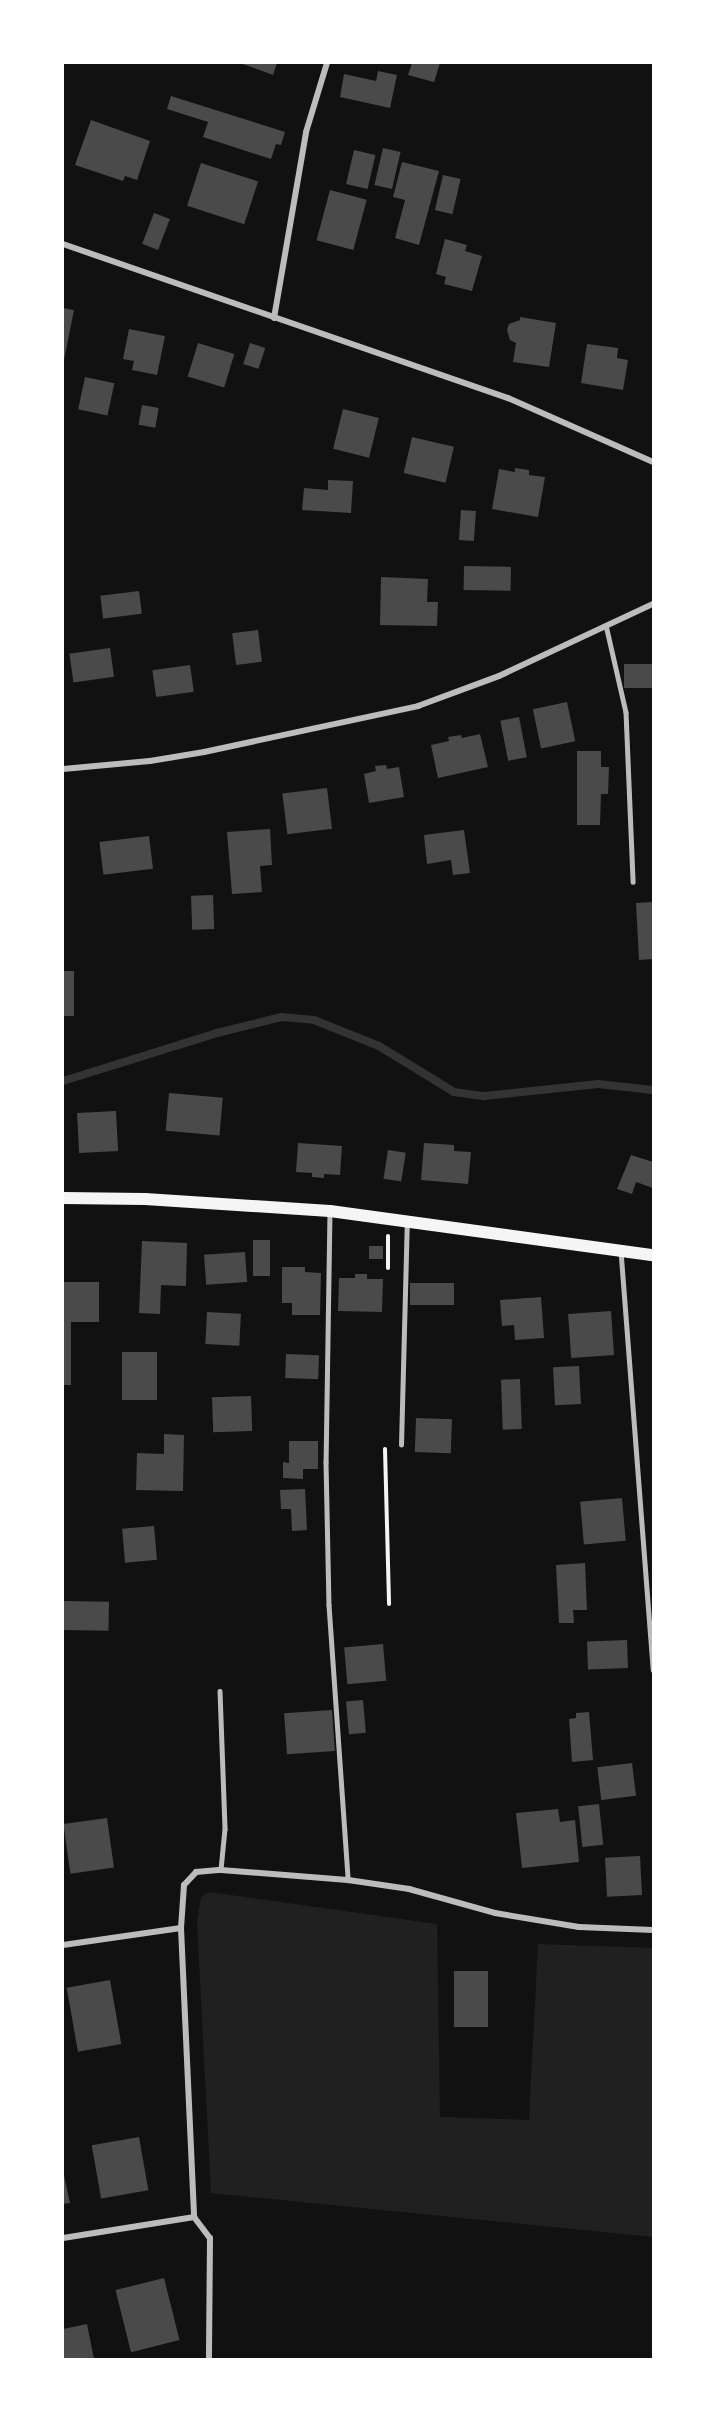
<!DOCTYPE html>
<html>
<head>
<meta charset="utf-8">
<style>
	body { margin:0 }
	#map { position:relative; width:716px; height:2422px; overflow:hidden; background:#111; font-family:Montserrat,sans-serif }
	div>[style] { position:absolute }
	[style*='--x'] { left:calc(var(--x)*1px); top:calc(var(--y)*1px); width:calc(var(--w)*1px); rotate:calc(var(--a)*1deg) }
	.green>* { inset:0; background:#202020 }
	.stream>* { height:8px; margin:-4px; padding:0 4px; transform-origin:4px; border-radius:4px; background:#333 }
	.building>* { inset:0; background:#4a4a4a; transform-origin:0 0 }
	.path>* { height:4px; margin:-2px; padding:0 2px; transform-origin:2px; border-radius:2px; background:#f5f5f5 }
	.service>* { height:4.5px; margin:-2.25px; padding:0 2.25px; transform-origin:2.25px; border-radius:2.25px; background:#bcbcbc }
	.minor>* { height:6px; margin:-3px; padding:0 3px; transform-origin:3px; border-radius:3px; background:#bcbcbc }
	.secondary>* { height:12px; margin:-6px; padding:0 6px; transform-origin:6px; border-radius:6px; background:#f5f5f5 }
	span { translate:-50% -50%; white-space:nowrap; text-align:center; line-height:1.15; -webkit-text-stroke:6px #fff; paint-order:stroke }
	.frame { position:absolute; inset:0; border:64px solid #fff; pointer-events:none }
</style>
</head>
<body>
<div id="map">
	<div class="green">
		<i style="clip-path:polygon(209px 1892px,437px 1924px,440px 2117px,529px 2120px,538px 1944px,653px 1948px,653px 2237px,211px 2193px,197px 1922px,201px 1897px)"></i>
	</div>
	<div class="stream">
		<i style="--x:63;--y:1081;--w:161;--a:-17.3"></i>
		<i style="--x:217;--y:1033;--w:66;--a:-14"></i>
		<i style="--x:281;--y:1017;--w:33;--a:5"></i>
		<i style="--x:314;--y:1020;--w:70;--a:21.8"></i>
		<i style="--x:379;--y:1046;--w:88;--a:31.5"></i>
		<i style="--x:454;--y:1092;--w:30;--a:8"></i>
		<i style="--x:484;--y:1096;--w:115;--a:-6"></i>
		<i style="--x:598;--y:1084;--w:55;--a:6.2"></i>
	</div>
	<div class="building">
		<i style="clip-path:polygon(240px 63px,277px 63px,273px 75px)"></i>
		<i style="clip-path:polygon(412px 63px,440px 63px,434px 82px,408px 75px)"></i>
		<i style="clip-path:polygon(378px 71px,397px 75px,390px 108px,340px 97px,344px 74px,376px 81px)"></i>
		<i style="clip-path:polygon(171px 96px,285px 132px,281px 145px,276px 144px,271px 159px,203px 137px,208px 122px,167px 109px)"></i>
		<i style="clip-path:polygon(91px 120px,150px 141px,137px 180px,125px 176px,123px 181px,75px 165px)"></i>
		<i style="left:383px;top:148px;width:18px;height:38px;rotate:13deg"></i>
		<i style="left:354px;top:150px;width:22px;height:35px;rotate:13deg"></i>
		<i style="clip-path:polygon(402px 162px,439px 171px,419px 245px,395px 238px,405px 200px,393px 197px)"></i>
		<i style="left:201px;top:163px;width:60px;height:45px;rotate:18deg"></i>
		<i style="left:443px;top:175px;width:18px;height:36px;rotate:13deg"></i>
		<i style="left:330px;top:190px;width:38px;height:52px;rotate:15deg"></i>
		<i style="left:154px;top:213px;width:17px;height:33px;rotate:21deg"></i>
		<i style="clip-path:polygon(445px 239px,467px 245px,465px 251px,482px 256px,472px 291px,444px 284px,446px 277px,436px 274px)"></i>
		<i style="clip-path:polygon(63px 308px,74px 310px,64px 360px,63px 359px)"></i>
		<i style="clip-path:polygon(520px 317px,556px 323px,549px 367px,513px 362px,516px 343px,510px 340px,507px 330px,509px 324px,520px 320px)"></i>
		<i style="clip-path:polygon(129px 329px,165px 336px,157px 375px,132px 370px,134px 361px,123px 359px)"></i>
		<i style="left:198px;top:343px;width:38px;height:35px;rotate:17deg"></i>
		<i style="left:250px;top:343px;width:16px;height:22px;rotate:18deg"></i>
		<i style="clip-path:polygon(587px 344px,618px 348px,617px 358px,628px 360px,623px 390px,581px 383px)"></i>
		<i style="left:85px;top:377px;width:30px;height:33px;rotate:12deg"></i>
		<i style="left:142px;top:405px;width:17px;height:20px;rotate:10deg"></i>
		<i style="left:343px;top:409px;width:37px;height:41px;rotate:14deg"></i>
		<i style="left:412px;top:437px;width:43px;height:37px;rotate:13deg"></i>
		<i style="clip-path:polygon(515px 468px,529px 470px,529px 475px,545px 477px,538px 517px,492px 509px,499px 469px,515px 472px)"></i>
		<i style="clip-path:polygon(328px 480px,353px 481px,351px 513px,302px 510px,304px 488px,328px 490px)"></i>
		<i style="left:461px;top:510px;width:15px;height:30px;rotate:4deg"></i>
		<i style="left:464px;top:566px;width:47px;height:24px;rotate:1deg"></i>
		<i style="clip-path:polygon(381px 577px,428px 579px,427px 602px,438px 602px,437px 626px,380px 625px)"></i>
		<i style="left:139px;top:591px;width:23px;height:39px;rotate:83deg"></i>
		<i style="left:258px;top:630px;width:32px;height:26px;rotate:83deg"></i>
		<i style="left:110px;top:648px;width:29px;height:41px;rotate:82deg"></i>
		<i style="left:653px;top:664px;width:24px;height:29px;rotate:90deg"></i>
		<i style="left:190px;top:665px;width:27px;height:38px;rotate:82deg"></i>
		<i style="left:567px;top:702px;width:40px;height:35px;rotate:78deg"></i>
		<i style="left:519px;top:717px;width:41px;height:19px;rotate:79deg"></i>
		<i style="clip-path:polygon(480px 734px,488px 767px,438px 778px,431px 745px,449px 741px,448px 737px,461px 735px,462px 738px)"></i>
		<i style="clip-path:polygon(577px 751px,601px 751px,601px 767px,609px 767px,608px 794px,601px 794px,600px 825px,577px 825px)"></i>
		<i style="clip-path:polygon(386px 765px,387px 769px,399px 767px,404px 797px,369px 803px,364px 774px,376px 771px,375px 766px)"></i>
		<i style="left:327px;top:788px;width:41px;height:45px;rotate:83deg"></i>
		<i style="clip-path:polygon(270px 829px,272px 865px,260px 866px,262px 892px,232px 894px,227px 832px)"></i>
		<i style="clip-path:polygon(464px 830px,470px 873px,453px 875px,451px 860px,427px 864px,424px 835px)"></i>
		<i style="left:149px;top:836px;width:33px;height:50px;rotate:83deg"></i>
		<i style="left:213px;top:895px;width:34px;height:22px;rotate:88deg"></i>
		<i style="clip-path:polygon(653px 902px,653px 959px,639px 960px,636px 903px)"></i>
		<i style="left:63px;top:971px;width:11px;height:45px"></i>
		<i style="left:169px;top:1093px;width:54px;height:38px;rotate:5deg"></i>
		<i style="left:116px;top:1111px;width:40px;height:39px;rotate:87deg"></i>
		<i style="clip-path:polygon(298px 1143px,342px 1146px,340px 1175px,324px 1174px,324px 1178px,312px 1177px,312px 1173px,296px 1172px)"></i>
		<i style="clip-path:polygon(424px 1143px,454px 1145px,454px 1151px,471px 1152px,468px 1184px,421px 1180px)"></i>
		<i style="left:388px;top:1150px;width:18px;height:29px;rotate:9deg"></i>
		<i style="clip-path:polygon(631px 1155px,653px 1162px,653px 1188px,636px 1182px,632px 1194px,617px 1189px)"></i>
		<i style="left:253px;top:1240px;width:17px;height:36px"></i>
		<i style="clip-path:polygon(142px 1241px,187px 1243px,186px 1286px,161px 1285px,160px 1314px,139px 1313px)"></i>
		<i style="left:369px;top:1246px;width:14px;height:13px"></i>
		<i style="left:245px;top:1252px;width:30px;height:41px;rotate:86deg"></i>
		<i style="clip-path:polygon(282px 1267px,305px 1267px,305px 1272px,321px 1273px,320px 1315px,292px 1315px,292px 1303px,282px 1303px)"></i>
		<i style="clip-path:polygon(355px 1274px,367px 1274px,367px 1279px,383px 1279px,382px 1312px,338px 1311px,339px 1278px,355px 1278px)"></i>
		<i style="clip-path:polygon(63px 1282px,99px 1282px,99px 1322px,71px 1322px,71px 1385px,63px 1385px)"></i>
		<i style="left:410px;top:1283px;width:44px;height:22px"></i>
		<i style="clip-path:polygon(541px 1297px,544px 1338px,515px 1340px,514px 1325px,502px 1326px,500px 1300px)"></i>
		<i style="left:611px;top:1311px;width:44px;height:43px;rotate:86deg"></i>
		<i style="left:207px;top:1312px;width:34px;height:32px;rotate:3deg"></i>
		<i style="left:122px;top:1352px;width:35px;height:48px"></i>
		<i style="left:286px;top:1354px;width:33px;height:24px;rotate:2deg"></i>
		<i style="left:579px;top:1366px;width:38px;height:26px;rotate:87deg"></i>
		<i style="left:520px;top:1379px;width:50px;height:19px;rotate:88deg"></i>
		<i style="left:251px;top:1396px;width:35px;height:39px;rotate:88deg"></i>
		<i style="left:416px;top:1418px;width:36px;height:34px;rotate:2deg"></i>
		<i style="clip-path:polygon(164px 1434px,184px 1435px,183px 1491px,136px 1490px,137px 1453px,164px 1454px)"></i>
		<i style="clip-path:polygon(289px 1441px,318px 1441px,318px 1469px,303px 1469px,303px 1479px,283px 1478px,283px 1462px,289px 1463px)"></i>
		<i style="clip-path:polygon(305px 1489px,307px 1530px,292px 1531px,291px 1509px,281px 1509px,280px 1490px)"></i>
		<i style="left:622px;top:1498px;width:43px;height:42px;rotate:85deg"></i>
		<i style="left:154px;top:1526px;width:34px;height:32px;rotate:85deg"></i>
		<i style="clip-path:polygon(585px 1563px,587px 1610px,573px 1610px,574px 1623px,559px 1623px,556px 1565px)"></i>
		<i style="left:64px;top:1601px;width:45px;height:29px;rotate:1deg"></i>
		<i style="left:627px;top:1640px;width:28px;height:40px;rotate:88deg"></i>
		<i style="left:383px;top:1644px;width:37px;height:39px;rotate:85deg"></i>
		<i style="left:363px;top:1700px;width:33px;height:17px;rotate:85deg"></i>
		<i style="left:332px;top:1710px;width:41px;height:48px;rotate:86deg"></i>
		<i style="clip-path:polygon(589px 1712px,593px 1760px,572px 1762px,569px 1719px,576px 1718px,576px 1713px)"></i>
		<i style="left:632px;top:1763px;width:33px;height:35px;rotate:83deg"></i>
		<i style="left:599px;top:1804px;width:41px;height:21px;rotate:84deg"></i>
		<i style="clip-path:polygon(558px 1809px,560px 1822px,575px 1820px,579px 1862px,522px 1868px,516px 1813px)"></i>
		<i style="left:107px;top:1818px;width:50px;height:44px;rotate:82deg"></i>
		<i style="left:640px;top:1856px;width:39px;height:35px;rotate:87deg"></i>
		<i style="left:454px;top:1971px;width:34px;height:56px"></i>
		<i style="left:110px;top:1980px;width:65px;height:44px;rotate:80deg"></i>
		<i style="left:139px;top:2137px;width:54px;height:48px;rotate:80deg"></i>
		<i style="clip-path:polygon(64px 2175px,70px 2203px,63px 2204px,63px 2176px)"></i>
		<i style="left:164px;top:2278px;width:64px;height:50px;rotate:76deg"></i>
		<i style="clip-path:polygon(87px 2324px,94px 2359px,63px 2359px,63px 2329px)"></i>
	</div>
	<div class="path">
		<i style="--x:388;--y:1268;--w:32;--a:-90"></i>
		<i style="--x:385;--y:1449;--w:155;--a:88.5"></i>
	</div>
	<div class="service">
		<i style="--x:606;--y:625;--w:89;--a:77.1"></i>
		<i style="--x:626;--y:712;--w:170;--a:87.6"></i>
		<i style="--x:330;--y:1212;--w:250;--a:90.9"></i>
		<i style="--x:326;--y:1462;--w:143;--a:88.8"></i>
		<i style="--x:329;--y:1605;--w:276;--a:86"></i>
		<i style="--x:621;--y:1251;--w:420;--a:85.6"></i>
		<i style="--x:401;--y:1445;--w:222;--a:-88.5"></i>
		<i style="--x:220;--y:1691;--w:138;--a:87.9"></i>
		<i style="--x:225;--y:1829;--w:41;--a:95.6"></i>
	</div>
	<div class="minor">
		<i style="--x:63;--y:244;--w:471;--a:19.1"></i>
		<i style="--x:508;--y:398;--w:158;--a:23.8"></i>
		<i style="--x:274;--y:318;--w:189;--a:-80.2"></i>
		<i style="--x:306;--y:132;--w:72;--a:-73.1"></i>
		<i style="--x:63;--y:769;--w:87;--a:-5.3"></i>
		<i style="--x:150;--y:761;--w:55;--a:-9.5"></i>
		<i style="--x:204;--y:752;--w:219;--a:-12.1"></i>
		<i style="--x:418;--y:706;--w:86;--a:-20.3"></i>
		<i style="--x:499;--y:676;--w:170;--a:-25.1"></i>
		<i style="--x:181;--y:1928;--w:289;--a:87.4"></i>
		<i style="--x:194;--y:2217;--w:26;--a:53"></i>
		<i style="--x:210;--y:2238;--w:121;--a:90.5"></i>
		<i style="--x:63;--y:1945;--w:119;--a:-8.2"></i>
		<i style="--x:181;--y:1928;--w:43;--a:-86"></i>
		<i style="--x:184;--y:1885;--w:18;--a:-47"></i>
		<i style="--x:196;--y:1872;--w:25;--a:-5"></i>
		<i style="--x:221;--y:1870;--w:127;--a:4.5"></i>
		<i style="--x:348;--y:1880;--w:62;--a:8.4"></i>
		<i style="--x:409;--y:1889;--w:89;--a:15.6"></i>
		<i style="--x:495;--y:1913;--w:85;--a:9.5"></i>
		<i style="--x:579;--y:1927;--w:74;--a:2.3"></i>
		<i style="--x:63;--y:2238;--w:133;--a:-9.1"></i>
	</div>
	<div class="secondary">
		<i style="--x:63;--y:1198;--w:82;--a:0.7"></i>
		<i style="--x:145;--y:1199;--w:185;--a:3.7"></i>
		<i style="--x:330;--y:1211;--w:326;--a:7.8"></i>
	</div>
	<div class="frame"></div>
</div>
</body>
</html>
